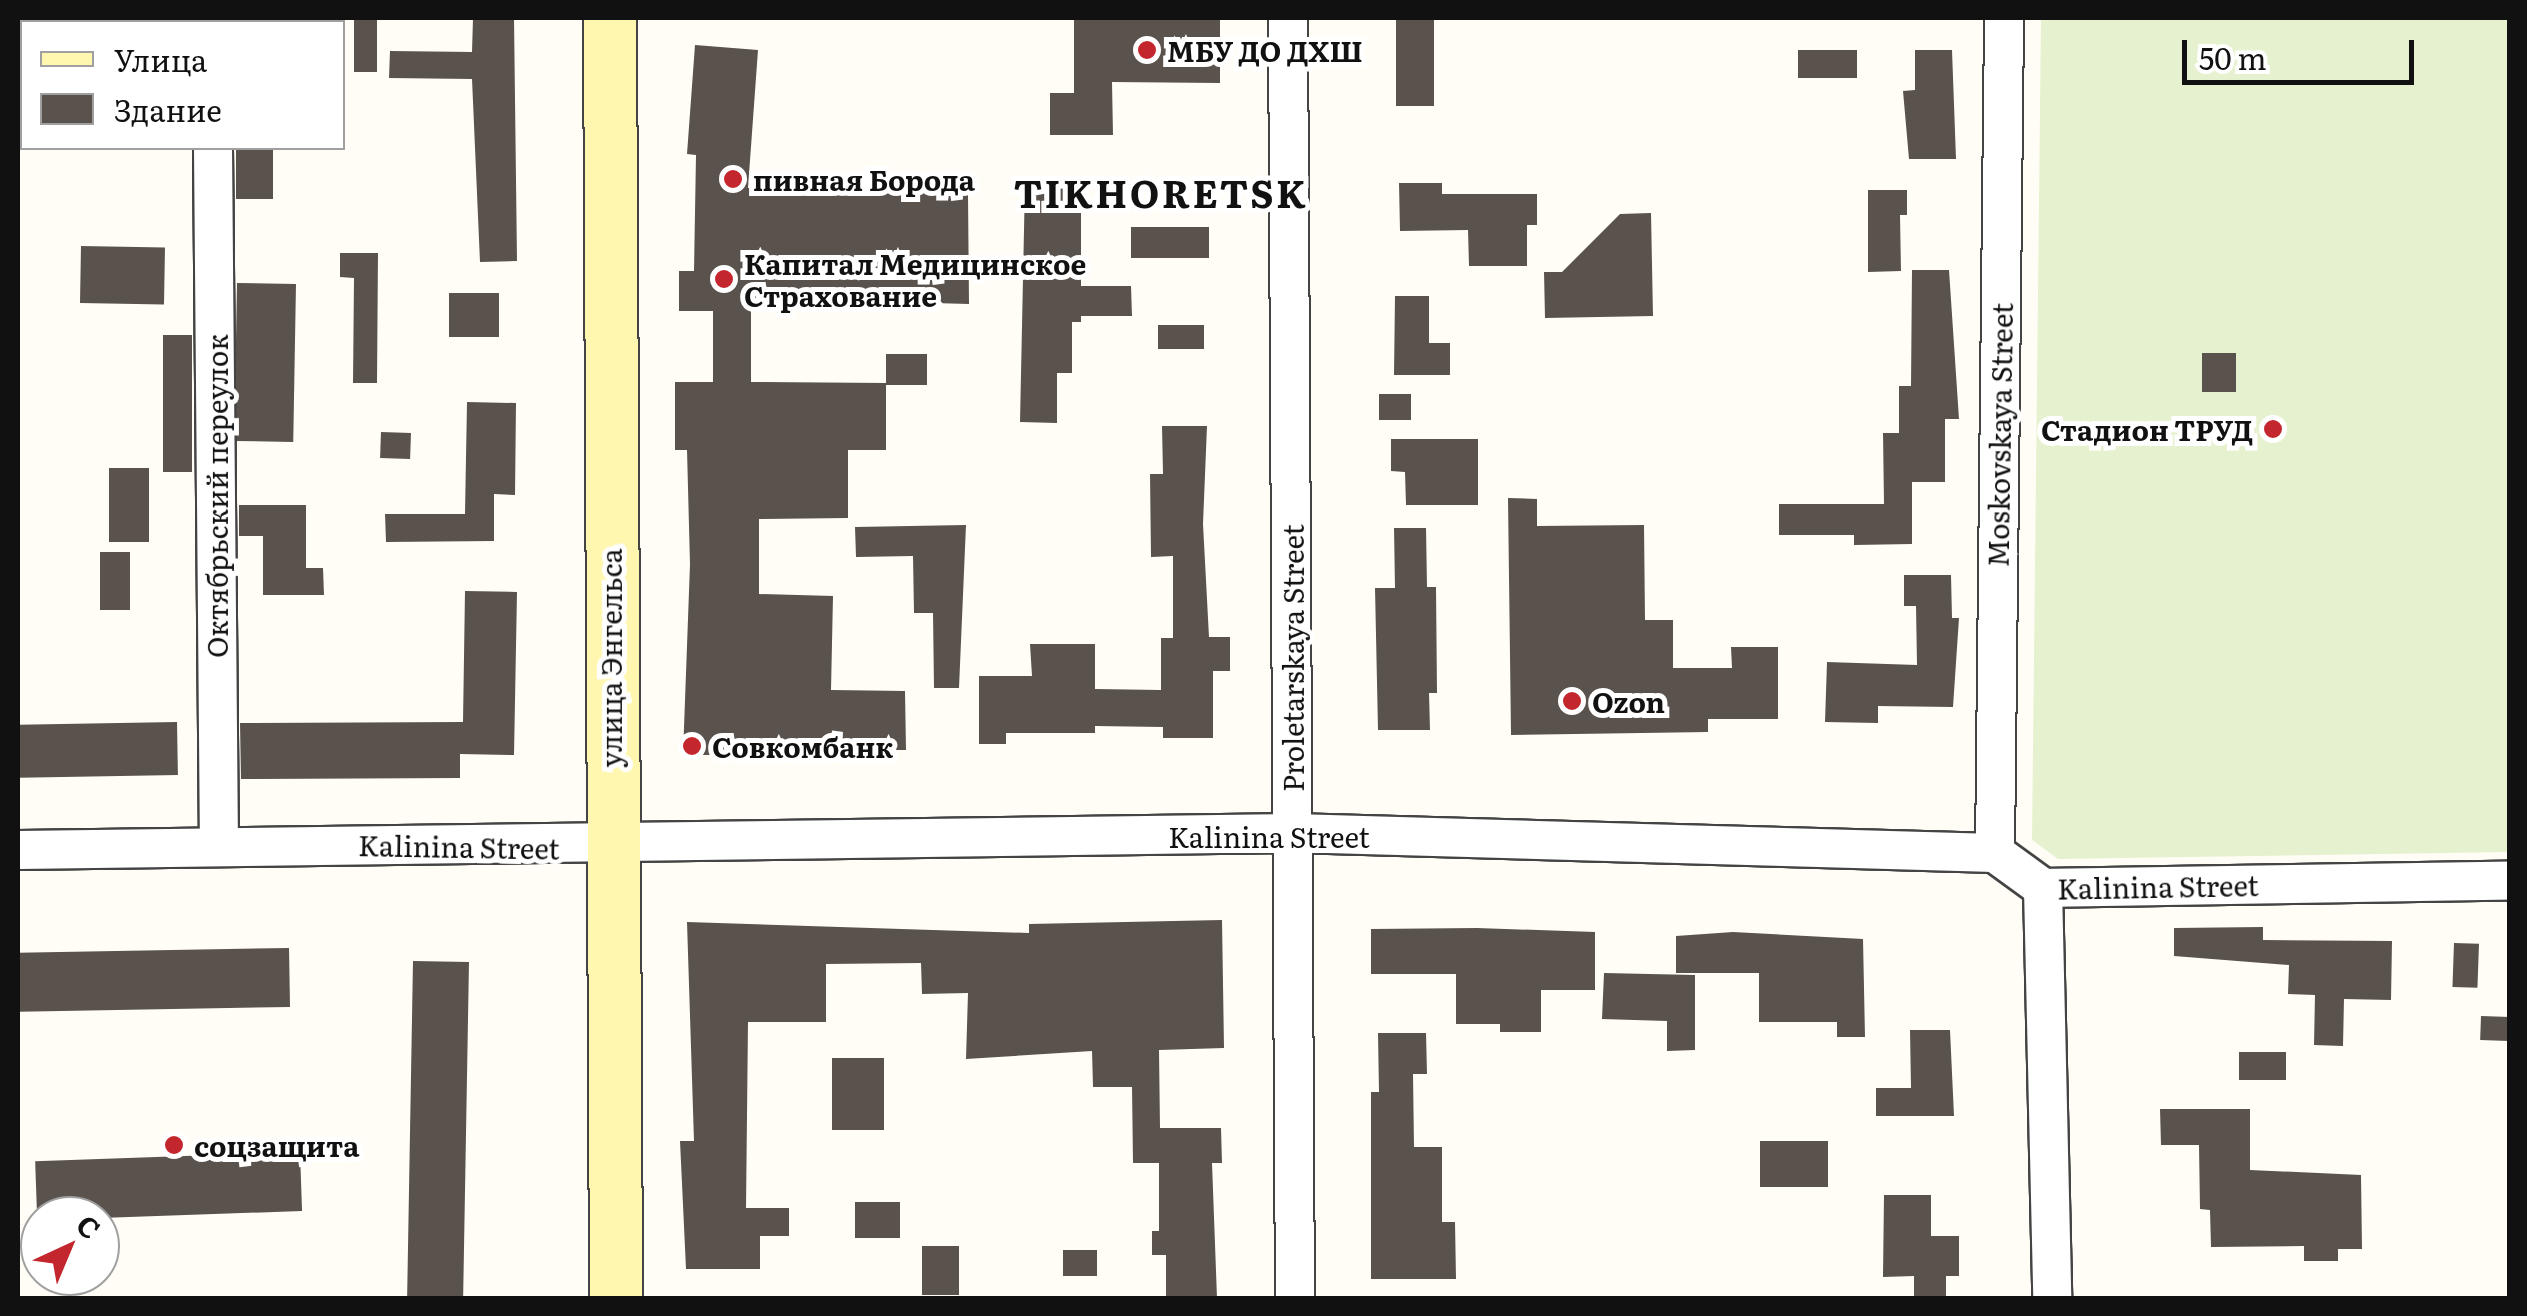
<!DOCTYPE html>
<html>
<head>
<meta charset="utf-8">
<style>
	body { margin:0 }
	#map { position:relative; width:2527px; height:1316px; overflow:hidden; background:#fffdf5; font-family:Literata,serif }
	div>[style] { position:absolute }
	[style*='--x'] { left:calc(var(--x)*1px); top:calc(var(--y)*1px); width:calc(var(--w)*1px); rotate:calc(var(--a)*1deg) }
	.pitch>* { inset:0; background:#e6f2cf }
	.building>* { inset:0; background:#5a524d; transform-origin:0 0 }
	.roads { filter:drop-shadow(2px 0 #444) drop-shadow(-2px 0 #444) drop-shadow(0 2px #444) drop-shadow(0 -2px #444) }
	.street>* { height:38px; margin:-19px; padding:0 19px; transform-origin:19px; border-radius:19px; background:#fff }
	.secondary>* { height:52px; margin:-26px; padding:0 26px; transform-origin:26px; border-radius:26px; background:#fff6b0 }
	.dots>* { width:28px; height:28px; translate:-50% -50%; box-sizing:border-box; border:5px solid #fff; border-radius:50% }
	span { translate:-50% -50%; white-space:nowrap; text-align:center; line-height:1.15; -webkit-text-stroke:10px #fff; paint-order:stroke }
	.poi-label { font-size:28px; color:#111; font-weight:700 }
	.left { translate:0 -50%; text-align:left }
	.right { translate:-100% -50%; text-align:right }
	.street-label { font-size:28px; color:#111 }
	.district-label { font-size:38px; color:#111; font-weight:700; letter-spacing:2.5px }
	.frame { position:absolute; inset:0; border:20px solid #111; pointer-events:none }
	.legend { position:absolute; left:20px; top:20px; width:325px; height:130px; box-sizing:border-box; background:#fff; border:2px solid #a0a0a0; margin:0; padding:12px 18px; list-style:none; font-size:30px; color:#111 }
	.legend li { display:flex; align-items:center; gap:20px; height:50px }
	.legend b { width:50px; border:2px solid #a0a0a0 }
	.north { position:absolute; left:20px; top:1196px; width:100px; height:100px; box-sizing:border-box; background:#fff; border:2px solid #a0a0a0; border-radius:50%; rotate:44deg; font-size:28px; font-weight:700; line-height:40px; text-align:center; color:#111 }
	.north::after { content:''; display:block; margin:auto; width:35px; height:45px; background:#c4262e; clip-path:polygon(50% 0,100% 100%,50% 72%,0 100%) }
	.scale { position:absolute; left:2182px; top:40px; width:232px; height:45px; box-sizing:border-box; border:5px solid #111; border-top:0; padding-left:12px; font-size:30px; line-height:35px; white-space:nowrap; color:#111; -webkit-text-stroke:8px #fff; paint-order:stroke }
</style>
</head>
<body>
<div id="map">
	<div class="pitch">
		<i style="clip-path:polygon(2041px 18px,2509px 18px,2509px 852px,2058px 859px,2032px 840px)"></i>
	</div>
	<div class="building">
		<i style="left:354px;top:18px;width:23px;height:54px"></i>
		<i style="clip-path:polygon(473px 18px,514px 18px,517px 261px,480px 262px,472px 79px,389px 78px,390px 51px,472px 52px)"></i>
		<i style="clip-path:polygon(1074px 18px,1220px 18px,1220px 83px,1112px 82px,1113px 135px,1050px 135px,1050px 93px,1074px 93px)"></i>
		<i style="left:1396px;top:18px;width:38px;height:88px"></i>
		<i style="clip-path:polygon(695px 45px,758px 50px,748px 188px,968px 194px,969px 304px,751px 298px,751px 382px,886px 383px,886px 450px,848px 450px,848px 518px,759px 519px,759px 594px,833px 596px,831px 690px,905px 691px,906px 750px,861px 750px,861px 740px,787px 740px,787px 755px,683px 755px,690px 564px,687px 450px,675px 450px,675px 382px,713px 382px,713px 311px,679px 311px,679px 271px,694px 271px,696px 155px,687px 154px)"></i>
		<i style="left:1798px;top:50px;width:59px;height:28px"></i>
		<i style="clip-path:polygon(1915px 50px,1952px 50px,1956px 159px,1909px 159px,1903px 91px,1915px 90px)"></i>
		<i style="left:236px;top:148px;width:37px;height:51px"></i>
		<i style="clip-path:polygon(1081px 181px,1081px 286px,1131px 286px,1132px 316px,1081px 316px,1081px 322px,1072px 322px,1072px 373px,1057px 373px,1057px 423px,1020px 422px,1025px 182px)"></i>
		<i style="clip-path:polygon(1399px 183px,1442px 183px,1442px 194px,1537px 194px,1537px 225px,1527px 225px,1527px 266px,1469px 266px,1468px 230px,1400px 231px)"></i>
		<i style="clip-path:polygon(1868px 190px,1907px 190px,1907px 215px,1900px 215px,1901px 271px,1868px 272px)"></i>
		<i style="clip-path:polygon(1651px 213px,1653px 316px,1545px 318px,1544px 272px,1562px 272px,1620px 214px)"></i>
		<i style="left:1131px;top:227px;width:78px;height:31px"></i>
		<i style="left:81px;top:246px;width:84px;height:57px;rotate:1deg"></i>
		<i style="clip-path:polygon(340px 253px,378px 253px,377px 383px,353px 383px,354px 278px,340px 277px)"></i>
		<i style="clip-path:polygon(1912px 270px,1949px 270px,1959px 419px,1945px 419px,1945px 482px,1912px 482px,1912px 544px,1854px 545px,1854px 535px,1779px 535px,1779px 504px,1884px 504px,1883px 433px,1899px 433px,1899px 386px,1911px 386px)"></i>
		<i style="left:237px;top:283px;width:59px;height:158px;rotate:1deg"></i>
		<i style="left:449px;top:293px;width:50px;height:44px"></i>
		<i style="clip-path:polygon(1395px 296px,1429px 296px,1429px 343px,1450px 343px,1450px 375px,1394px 375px)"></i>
		<i style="left:1158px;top:325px;width:46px;height:24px"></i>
		<i style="left:163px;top:335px;width:29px;height:137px"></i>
		<i style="left:2202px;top:353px;width:34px;height:39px"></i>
		<i style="left:886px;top:354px;width:41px;height:31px"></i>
		<i style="left:1379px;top:394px;width:32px;height:26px"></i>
		<i style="clip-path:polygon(467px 402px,516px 403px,515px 495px,494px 494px,494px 541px,386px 542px,385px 514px,465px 514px)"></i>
		<i style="clip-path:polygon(1162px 426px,1207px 426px,1203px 524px,1209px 637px,1230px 637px,1230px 671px,1213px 671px,1213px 738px,1163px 738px,1163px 727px,1095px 726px,1095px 733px,1006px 733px,1006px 744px,979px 744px,979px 676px,1032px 676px,1030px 644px,1095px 644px,1095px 689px,1161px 690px,1161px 638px,1173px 638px,1173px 556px,1151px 557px,1150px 474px,1163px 474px)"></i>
		<i style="left:381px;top:432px;width:30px;height:26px;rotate:2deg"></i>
		<i style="clip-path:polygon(1391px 439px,1478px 439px,1478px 505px,1406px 505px,1405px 472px,1391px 471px)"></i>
		<i style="left:109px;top:468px;width:40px;height:74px"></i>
		<i style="clip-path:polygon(1508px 498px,1537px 499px,1537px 526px,1644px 525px,1645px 620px,1673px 620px,1673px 668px,1732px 668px,1731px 647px,1778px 647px,1778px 719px,1708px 719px,1708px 732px,1511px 735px)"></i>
		<i style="clip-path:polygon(239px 505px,306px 505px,306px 568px,323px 568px,324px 595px,263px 595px,263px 536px,239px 536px)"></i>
		<i style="clip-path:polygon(966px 525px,959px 688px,934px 688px,933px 613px,914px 613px,913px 556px,856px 557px,855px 527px)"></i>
		<i style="clip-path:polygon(1394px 528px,1426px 528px,1427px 587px,1436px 587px,1437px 693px,1429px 693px,1430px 730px,1378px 730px,1375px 588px,1395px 588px)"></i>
		<i style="left:100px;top:552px;width:30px;height:58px"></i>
		<i style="clip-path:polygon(1904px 575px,1951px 575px,1952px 618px,1959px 618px,1953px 707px,1878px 706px,1878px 723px,1825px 722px,1827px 662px,1917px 665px,1916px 606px,1904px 606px)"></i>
		<i style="clip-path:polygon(465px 591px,517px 592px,514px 755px,460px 754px,460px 778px,241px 779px,240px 723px,463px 722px)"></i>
		<i style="left:177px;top:722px;width:53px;height:159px;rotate:89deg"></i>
		<i style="clip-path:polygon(1222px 920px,1224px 1048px,1159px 1050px,1160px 1128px,1221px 1128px,1222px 1163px,1212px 1163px,1217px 1298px,1166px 1298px,1166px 1255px,1152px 1255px,1152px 1231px,1159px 1231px,1159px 1163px,1133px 1163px,1132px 1087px,1093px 1087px,1092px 1051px,966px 1059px,968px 993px,922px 994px,921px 963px,826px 964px,826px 1022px,748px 1022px,746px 1208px,789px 1208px,789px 1236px,760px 1236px,760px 1269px,686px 1269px,680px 1141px,694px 1141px,687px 922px,1029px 933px,1029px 924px)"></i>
		<i style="clip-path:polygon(2263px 927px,2263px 940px,2392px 941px,2391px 1000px,2344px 999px,2343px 1046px,2314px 1045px,2315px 995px,2288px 994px,2289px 965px,2174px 956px,2174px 928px)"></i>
		<i style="clip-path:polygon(1477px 928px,1595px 932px,1595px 990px,1541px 990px,1541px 1032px,1500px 1032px,1500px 1024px,1456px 1024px,1456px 974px,1371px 974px,1371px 929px)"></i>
		<i style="clip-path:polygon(1733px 932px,1863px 939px,1865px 1037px,1837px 1037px,1837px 1022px,1759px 1022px,1759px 973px,1676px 973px,1676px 936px)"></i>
		<i style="left:2454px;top:943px;width:25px;height:44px;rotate:2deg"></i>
		<i style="left:289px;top:948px;width:59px;height:271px;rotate:89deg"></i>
		<i style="left:413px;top:961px;width:56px;height:337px;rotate:1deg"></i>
		<i style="clip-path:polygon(1604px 973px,1695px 975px,1695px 1050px,1667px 1051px,1667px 1021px,1602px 1019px)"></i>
		<i style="left:2481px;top:1016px;width:29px;height:24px;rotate:2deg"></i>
		<i style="clip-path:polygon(1910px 1030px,1950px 1030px,1954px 1116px,1876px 1116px,1876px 1088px,1911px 1088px)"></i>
		<i style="clip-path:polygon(1378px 1033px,1426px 1033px,1427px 1074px,1413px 1074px,1414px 1147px,1442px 1147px,1442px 1222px,1455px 1222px,1456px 1279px,1371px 1279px,1371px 1092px,1379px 1092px)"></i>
		<i style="left:2286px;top:1052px;width:28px;height:47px;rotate:90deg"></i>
		<i style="left:832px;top:1058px;width:52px;height:72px"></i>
		<i style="clip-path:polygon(2160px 1109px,2250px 1109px,2250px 1170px,2361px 1175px,2362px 1249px,2338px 1249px,2338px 1261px,2304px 1261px,2304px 1246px,2211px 1247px,2210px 1210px,2200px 1209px,2199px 1145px,2161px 1145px)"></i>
		<i style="left:1760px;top:1141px;width:68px;height:46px"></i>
		<i style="left:300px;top:1152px;width:59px;height:265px;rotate:88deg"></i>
		<i style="clip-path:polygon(1884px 1195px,1931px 1195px,1931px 1236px,1959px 1236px,1959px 1276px,1946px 1276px,1946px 1298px,1914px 1298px,1914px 1276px,1883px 1277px)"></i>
		<i style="left:855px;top:1202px;width:45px;height:36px"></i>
		<i style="left:922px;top:1246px;width:37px;height:49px"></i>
		<i style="left:1097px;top:1250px;width:26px;height:34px;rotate:90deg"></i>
	</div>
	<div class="roads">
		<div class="street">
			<i style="--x:212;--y:18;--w:4;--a:90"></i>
			<i style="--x:1288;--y:18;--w:1280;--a:89.69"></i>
			<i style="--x:213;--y:148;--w:696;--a:89.51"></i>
			<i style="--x:18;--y:850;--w:1275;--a:-0.76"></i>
			<i style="--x:1293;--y:833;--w:702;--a:1.63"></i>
			<i style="--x:1995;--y:853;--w:59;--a:36.1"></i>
			<i style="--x:2043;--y:888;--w:467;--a:-0.9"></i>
			<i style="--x:1995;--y:853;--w:835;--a:-89.38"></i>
			<i style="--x:2043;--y:888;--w:410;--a:88.7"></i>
		</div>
		<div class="secondary">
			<i style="--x:610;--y:18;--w:1280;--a:89.73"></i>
		</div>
	</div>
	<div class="dots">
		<i style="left:1147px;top:50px;background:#c4262e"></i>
		<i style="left:733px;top:179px;background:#c4262e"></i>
		<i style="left:724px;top:279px;background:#c4262e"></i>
		<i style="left:2273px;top:429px;background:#c4262e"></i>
		<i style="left:1572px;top:701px;background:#c4262e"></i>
		<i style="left:692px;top:746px;background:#c4262e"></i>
		<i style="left:174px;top:1145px;background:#c4262e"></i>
	</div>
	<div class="poi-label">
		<span class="left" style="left:1167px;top:50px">МБУ ДО ДХШ</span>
		<span class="left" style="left:753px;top:179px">пивная Борода</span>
		<span class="left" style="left:744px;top:279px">Капитал Медицинское<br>Страхование</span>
		<span class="right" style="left:2253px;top:429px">Стадион ТРУД</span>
		<span class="left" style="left:1592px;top:701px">Ozon</span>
		<span class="left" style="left:712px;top:746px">Совкомбанк</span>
		<span class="left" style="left:194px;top:1145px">соцзащита</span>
	</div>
	<div class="street-label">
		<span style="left:1999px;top:435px;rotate:-89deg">Moskovskaya Street</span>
		<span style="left:216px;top:496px;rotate:-90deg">Октябрьский переулок</span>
		<span style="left:610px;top:658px;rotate:-90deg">улица Энгельса</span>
		<span style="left:1292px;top:658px;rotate:-90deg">Proletarskaya Street</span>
		<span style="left:1269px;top:836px">Kalinina Street</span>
		<span style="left:459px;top:846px;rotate:1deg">Kalinina Street</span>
		<span style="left:2158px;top:886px;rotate:-1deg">Kalinina Street</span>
	</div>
	<div class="district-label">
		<span style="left:1161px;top:192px">TIKHORETSK</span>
	</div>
	<div class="frame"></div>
	<ul class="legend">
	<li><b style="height:12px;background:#fff6b0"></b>Улица</li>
	<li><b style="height:28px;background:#5a524d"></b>Здание</li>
	</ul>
	<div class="north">С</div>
	<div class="scale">50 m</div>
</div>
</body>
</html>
